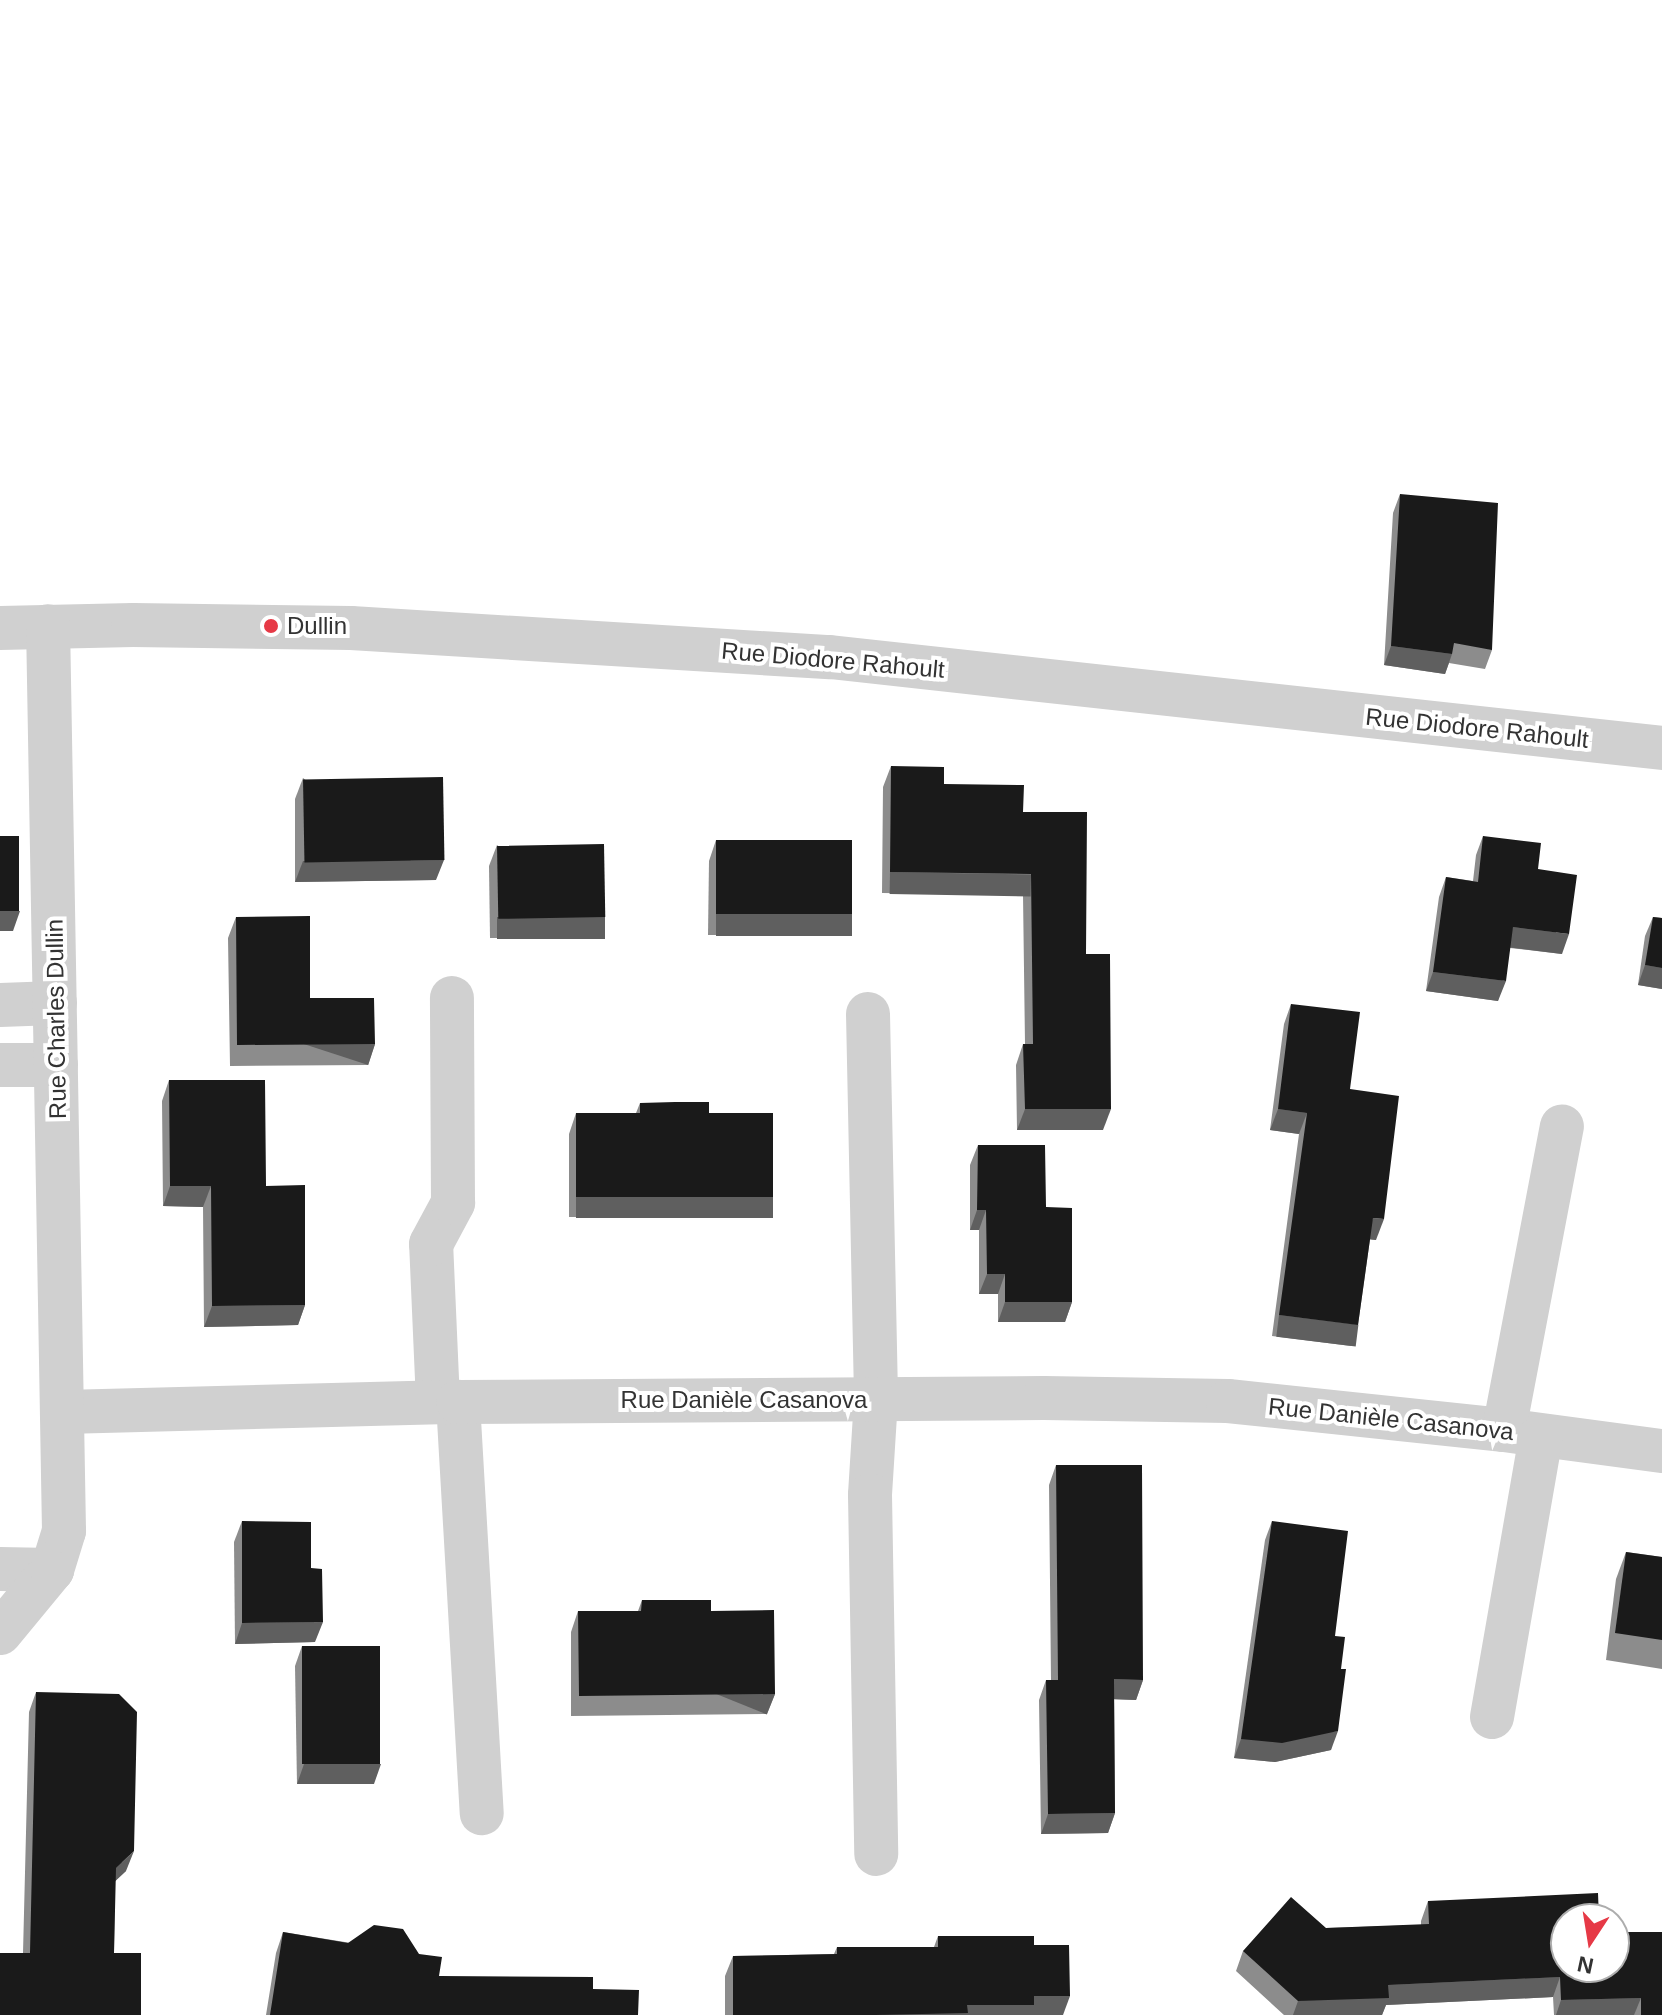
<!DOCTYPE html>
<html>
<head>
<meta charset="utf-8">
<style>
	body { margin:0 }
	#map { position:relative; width:1662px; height:2015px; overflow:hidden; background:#fff; font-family:Helvetica,sans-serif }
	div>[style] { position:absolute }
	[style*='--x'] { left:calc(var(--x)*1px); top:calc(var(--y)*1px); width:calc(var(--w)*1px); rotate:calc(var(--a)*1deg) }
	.minor>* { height:44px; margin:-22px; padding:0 22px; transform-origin:22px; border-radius:22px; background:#d0d0d0 }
	.wall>* { inset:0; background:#8c8c8c }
	.shaded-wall>* { inset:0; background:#5f5f5f; transform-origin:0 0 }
	.building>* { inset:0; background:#1a1a1a; transform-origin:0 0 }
	.dots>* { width:22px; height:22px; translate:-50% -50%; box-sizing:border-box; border:4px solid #fff; border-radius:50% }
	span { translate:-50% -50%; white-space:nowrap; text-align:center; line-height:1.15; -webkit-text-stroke:8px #fff; paint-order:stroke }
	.poi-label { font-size:24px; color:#333 }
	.left { translate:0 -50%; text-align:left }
	.street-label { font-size:24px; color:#333 }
	.north { position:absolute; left:1550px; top:1903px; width:80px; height:80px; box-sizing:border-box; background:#fff; border:2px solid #adadad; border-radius:50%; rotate:192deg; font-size:22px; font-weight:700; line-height:32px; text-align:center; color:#333 }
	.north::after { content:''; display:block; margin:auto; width:28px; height:36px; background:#e63946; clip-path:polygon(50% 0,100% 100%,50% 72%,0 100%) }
</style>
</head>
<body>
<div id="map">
	<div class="minor">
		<i style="--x:0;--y:628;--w:133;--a:-1.3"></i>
		<i style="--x:133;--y:625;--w:218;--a:0.8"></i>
		<i style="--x:351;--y:628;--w:480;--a:3.5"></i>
		<i style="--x:830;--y:657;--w:837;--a:6.24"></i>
		<i style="--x:0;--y:1005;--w:55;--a:-2.1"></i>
		<i style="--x:868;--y:1014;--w:385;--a:88.8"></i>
		<i style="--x:876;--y:1399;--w:96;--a:93.6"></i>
		<i style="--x:870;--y:1495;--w:359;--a:89"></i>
		<i style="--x:0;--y:1065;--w:56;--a:0"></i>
		<i style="--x:438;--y:1402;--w:158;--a:-92.5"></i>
		<i style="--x:431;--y:1244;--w:47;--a:-61.8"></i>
		<i style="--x:453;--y:1203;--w:205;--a:-90.3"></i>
		<i style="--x:458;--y:1402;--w:412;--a:86.7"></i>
		<i style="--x:64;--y:1412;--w:394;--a:-1.5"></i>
		<i style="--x:458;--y:1402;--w:586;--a:-0.39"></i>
		<i style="--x:1044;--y:1398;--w:184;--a:0.9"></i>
		<i style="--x:1228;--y:1401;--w:278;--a:6"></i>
		<i style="--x:1504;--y:1430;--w:159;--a:7.6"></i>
		<i style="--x:1504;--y:1430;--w:309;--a:-79.2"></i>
		<i style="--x:0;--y:1569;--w:52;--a:1.1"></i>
		<i style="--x:0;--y:1633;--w:82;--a:-50.5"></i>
		<i style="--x:52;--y:1570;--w:41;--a:-72.9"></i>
		<i style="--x:64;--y:1531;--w:905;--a:-91.01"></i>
		<i style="--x:1492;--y:1717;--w:285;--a:-80.1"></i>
	</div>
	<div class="wall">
		<i style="clip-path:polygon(1400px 494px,1492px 650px,1485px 669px,1449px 663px,1445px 674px,1384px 665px,1393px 513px)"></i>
		<i style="clip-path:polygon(891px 766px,1023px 812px,1086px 954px,1103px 1130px,1017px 1130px,1016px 1065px,1023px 1044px,1025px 1044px,1023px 895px,882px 893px,883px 787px)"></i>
		<i style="clip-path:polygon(303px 778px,436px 880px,295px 882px,295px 799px)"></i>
		<i style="clip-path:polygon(1483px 836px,1538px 869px,1562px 954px,1510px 948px,1498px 1001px,1426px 991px,1439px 897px,1446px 877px,1473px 881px,1476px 855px)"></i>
		<i style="clip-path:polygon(716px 840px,852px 914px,844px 935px,708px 935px,709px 861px)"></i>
		<i style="clip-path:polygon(497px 845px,597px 938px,490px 938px,489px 866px)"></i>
		<i style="clip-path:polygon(236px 917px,310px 998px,375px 1044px,368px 1065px,230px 1066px,228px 938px)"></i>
		<i style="clip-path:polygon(1653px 917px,1662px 918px,1662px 989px,1638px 985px,1645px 936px)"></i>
		<i style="clip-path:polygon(1291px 1004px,1350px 1089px,1376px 1240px,1370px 1239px,1358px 1325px,1351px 1346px,1272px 1336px,1299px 1134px,1270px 1130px,1284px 1024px)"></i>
		<i style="clip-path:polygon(169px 1080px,266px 1186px,305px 1305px,298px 1325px,204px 1327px,203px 1207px,163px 1206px,162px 1101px)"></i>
		<i style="clip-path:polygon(640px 1103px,709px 1113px,773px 1197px,765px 1218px,569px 1217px,569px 1134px,576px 1113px,636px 1113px)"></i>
		<i style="clip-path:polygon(978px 1145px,1046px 1207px,1072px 1302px,1065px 1322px,998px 1322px,998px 1294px,979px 1294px,979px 1230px,970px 1230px,970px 1165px)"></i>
		<i style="clip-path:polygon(1056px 1465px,1143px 1680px,1136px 1700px,1114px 1699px,1115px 1813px,1108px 1833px,1041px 1834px,1039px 1700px,1046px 1680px,1051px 1680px,1049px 1485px)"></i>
		<i style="clip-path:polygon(242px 1521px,311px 1568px,315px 1642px,235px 1644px,234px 1542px)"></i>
		<i style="clip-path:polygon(1272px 1521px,1335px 1636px,1341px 1669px,1331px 1750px,1275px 1762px,1234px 1758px,1265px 1540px)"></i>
		<i style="clip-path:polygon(1626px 1552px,1662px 1557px,1662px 1669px,1606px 1660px,1616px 1579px)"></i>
		<i style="clip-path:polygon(642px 1600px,711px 1611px,775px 1694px,767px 1714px,571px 1716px,571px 1632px,578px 1611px,638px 1611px)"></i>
		<i style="clip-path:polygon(302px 1646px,374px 1784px,297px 1784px,295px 1666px)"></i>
		<i style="clip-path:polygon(36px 1692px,126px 1871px,115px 1881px,114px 1953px,23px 1953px,29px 1712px)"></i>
		<i style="clip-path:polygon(1428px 1901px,1566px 1919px,1662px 2015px,1554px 2015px,1553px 1997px,1386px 2005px,1382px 2015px,1284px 2015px,1236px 1971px,1243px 1951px,1326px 1928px,1421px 1925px,1421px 1921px)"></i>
		<i style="clip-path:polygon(283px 1932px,419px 1954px,439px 1976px,593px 1989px,638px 2015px,266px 2015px,276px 1953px)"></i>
		<i style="clip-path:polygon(938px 1936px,1034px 1945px,1063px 2015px,725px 2015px,725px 1976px,733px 1956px,834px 1954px,837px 1947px,934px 1947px)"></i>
	</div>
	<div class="shaded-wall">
		<i style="clip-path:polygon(1391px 646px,1452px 654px,1445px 674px,1384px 665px)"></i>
		<i style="clip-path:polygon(444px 860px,436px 880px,295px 882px,303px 861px)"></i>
		<i style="left:890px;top:872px;width:141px;height:22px;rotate:1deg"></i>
		<i style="clip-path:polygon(0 911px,20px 911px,13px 931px,0 931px)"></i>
		<i style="left:716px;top:914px;width:136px;height:22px"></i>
		<i style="left:497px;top:917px;width:108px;height:22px"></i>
		<i style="clip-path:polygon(1513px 927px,1569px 934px,1562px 954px,1506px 947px)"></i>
		<i style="clip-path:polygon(1645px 965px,1662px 968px,1662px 989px,1638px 985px)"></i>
		<i style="clip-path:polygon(1433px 972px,1506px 981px,1498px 1001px,1426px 991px)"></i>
		<i style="left:375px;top:1044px;width:22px;height:138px;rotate:108deg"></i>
		<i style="clip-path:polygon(1025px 1109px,1111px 1109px,1103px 1130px,1017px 1130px)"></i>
		<i style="clip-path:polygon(1278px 1109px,1307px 1113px,1299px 1134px,1270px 1130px)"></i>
		<i style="clip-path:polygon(170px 1186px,211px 1186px,203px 1207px,163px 1206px)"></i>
		<i style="left:576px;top:1197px;width:197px;height:21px"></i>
		<i style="clip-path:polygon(977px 1210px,986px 1210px,979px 1230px,970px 1230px)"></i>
		<i style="clip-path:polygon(1373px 1218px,1384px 1219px,1376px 1240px,1365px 1239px)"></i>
		<i style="clip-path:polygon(987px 1274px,1005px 1274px,998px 1294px,979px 1294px)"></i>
		<i style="clip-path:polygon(1005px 1302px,1072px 1302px,1065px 1322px,998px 1322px)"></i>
		<i style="clip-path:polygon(305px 1305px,298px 1325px,204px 1327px,212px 1306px)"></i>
		<i style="left:1279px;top:1315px;width:80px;height:22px;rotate:7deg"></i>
		<i style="clip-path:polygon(323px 1622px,315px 1642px,235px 1644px,242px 1623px)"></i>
		<i style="clip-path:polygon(1114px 1679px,1143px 1680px,1136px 1700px,1107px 1699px)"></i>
		<i style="left:775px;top:1694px;width:22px;height:196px;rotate:112deg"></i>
		<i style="clip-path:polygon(1338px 1731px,1331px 1750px,1275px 1762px,1234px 1758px,1241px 1739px)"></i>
		<i style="clip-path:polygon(304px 1764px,381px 1764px,374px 1784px,297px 1784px)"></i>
		<i style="clip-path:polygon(1115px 1813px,1108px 1833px,1041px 1834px,1048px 1814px)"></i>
		<i style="clip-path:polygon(134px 1851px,126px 1871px,108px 1888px,116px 1868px)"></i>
		<i style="clip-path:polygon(1560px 1977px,1553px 1997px,1386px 2005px,1382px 2015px,1293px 2015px,1298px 2001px,1388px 1985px)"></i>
		<i style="clip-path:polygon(1034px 1996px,1070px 1996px,1063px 2015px,876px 2015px)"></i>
		<i style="clip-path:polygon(1641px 1998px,1634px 2015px,1556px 2015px,1561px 2000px)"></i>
	</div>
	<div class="building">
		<i style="clip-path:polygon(1400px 494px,1498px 503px,1492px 650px,1454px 643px,1452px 654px,1391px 646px)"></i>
		<i style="clip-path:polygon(891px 766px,944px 767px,944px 784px,1024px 785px,1023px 812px,1087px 812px,1086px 954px,1110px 954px,1111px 1109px,1025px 1109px,1023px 1044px,1033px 1044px,1031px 874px,890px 872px)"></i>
		<i style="left:443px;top:777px;width:83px;height:140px;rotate:89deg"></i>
		<i style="left:0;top:836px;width:19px;height:75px"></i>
		<i style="clip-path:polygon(1483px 836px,1541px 843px,1538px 869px,1577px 875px,1569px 934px,1513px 927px,1506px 981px,1433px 972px,1446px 877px,1478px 882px)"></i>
		<i style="left:716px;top:840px;width:136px;height:74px"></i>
		<i style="left:604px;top:844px;width:73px;height:107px;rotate:89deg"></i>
		<i style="clip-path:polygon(310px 916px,310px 998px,374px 998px,375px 1044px,237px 1045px,236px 917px)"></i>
		<i style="clip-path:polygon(1653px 917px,1662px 918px,1662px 968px,1645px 965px)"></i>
		<i style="clip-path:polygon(1291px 1004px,1360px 1012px,1350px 1089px,1399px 1096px,1384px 1219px,1373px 1218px,1358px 1325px,1279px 1315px,1307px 1113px,1278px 1109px)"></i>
		<i style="clip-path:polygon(169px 1080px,265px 1080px,266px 1186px,305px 1185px,305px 1305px,212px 1306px,211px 1186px,170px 1186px)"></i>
		<i style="clip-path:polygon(675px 1102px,709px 1102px,709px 1113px,773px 1113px,773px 1197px,576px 1197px,576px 1113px,640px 1113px,640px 1103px)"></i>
		<i style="clip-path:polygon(978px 1145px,1045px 1145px,1046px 1207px,1072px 1208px,1072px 1302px,1005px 1302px,1005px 1274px,987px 1274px,986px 1210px,977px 1210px)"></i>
		<i style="clip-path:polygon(1056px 1465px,1142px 1465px,1143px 1680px,1114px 1679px,1115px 1813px,1048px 1814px,1046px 1680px,1058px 1680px)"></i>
		<i style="clip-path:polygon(242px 1521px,311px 1522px,311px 1568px,322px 1569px,323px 1622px,242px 1623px)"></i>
		<i style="clip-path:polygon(1272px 1521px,1348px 1531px,1335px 1636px,1345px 1637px,1341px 1669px,1346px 1669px,1338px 1731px,1282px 1743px,1241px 1739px)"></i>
		<i style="clip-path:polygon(1626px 1552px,1662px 1557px,1662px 1640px,1615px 1633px)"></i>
		<i style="clip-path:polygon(642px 1600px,711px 1600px,711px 1611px,774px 1610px,775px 1694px,579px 1696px,578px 1611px,641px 1611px)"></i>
		<i style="left:302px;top:1646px;width:78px;height:118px"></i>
		<i style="clip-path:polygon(36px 1692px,119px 1694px,137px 1712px,134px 1851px,116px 1868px,114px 1953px,141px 1953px,141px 2015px,0 2015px,0 1953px,30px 1953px)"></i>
		<i style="clip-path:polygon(1598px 1893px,1599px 1919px,1566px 1919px,1566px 1967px,1614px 1967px,1614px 1932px,1662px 1932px,1662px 2015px,1641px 2015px,1641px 1998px,1561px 2000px,1560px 1977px,1388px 1985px,1389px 1998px,1298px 2001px,1243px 1951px,1291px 1897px,1326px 1928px,1429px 1924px,1428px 1901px)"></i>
		<i style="clip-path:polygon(374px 1925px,403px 1929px,419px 1954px,442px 1957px,439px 1976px,593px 1977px,593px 1989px,639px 1990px,638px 2015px,270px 2015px,283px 1932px,348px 1943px)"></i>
		<i style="clip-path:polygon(938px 1936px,1034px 1936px,1034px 1945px,1069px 1945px,1070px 1996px,1034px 1996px,1034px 2005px,967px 2005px,968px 2013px,876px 2015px,733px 2015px,733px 1956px,837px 1954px,837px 1947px,938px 1947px)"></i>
	</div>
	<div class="dots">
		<i style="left:271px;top:626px;background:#e63946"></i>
	</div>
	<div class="poi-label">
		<span class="left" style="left:287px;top:626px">Dullin</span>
	</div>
	<div class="street-label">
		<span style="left:833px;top:660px;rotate:5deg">Rue Diodore Rahoult</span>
		<span style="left:1477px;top:728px;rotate:6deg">Rue Diodore Rahoult</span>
		<span style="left:56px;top:1019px;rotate:-91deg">Rue Charles Dullin</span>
		<span style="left:744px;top:1400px">Rue Danièle Casanova</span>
		<span style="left:1391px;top:1419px;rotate:6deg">Rue Danièle Casanova</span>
	</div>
	<div class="north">N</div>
</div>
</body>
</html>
